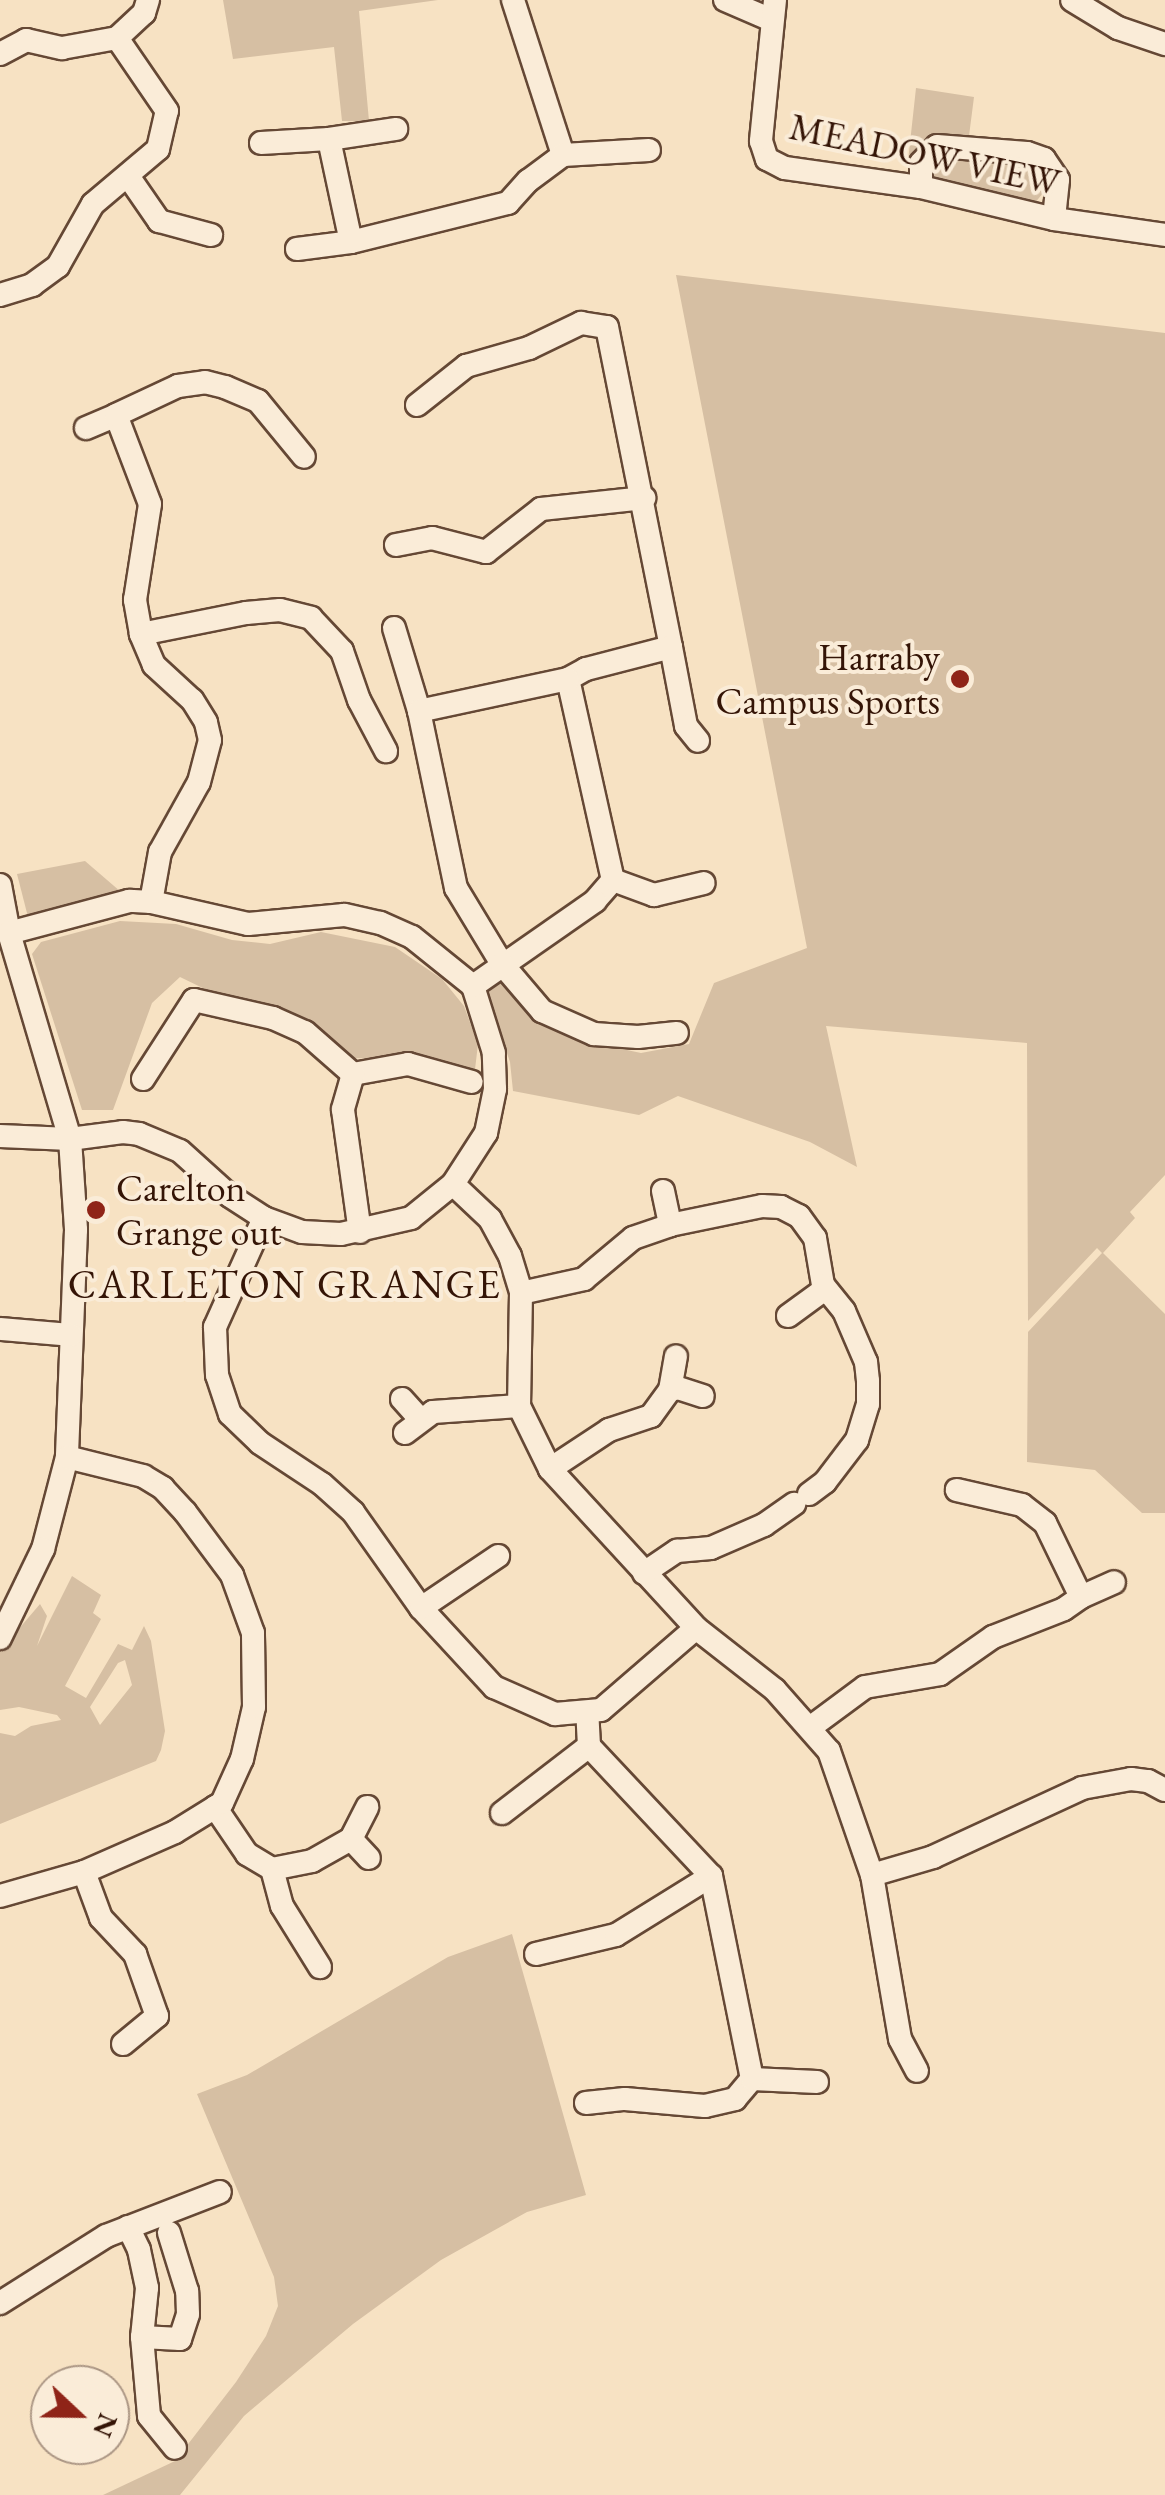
<!DOCTYPE html>
<html>
<head>
<meta charset="utf-8">
<style>
	body { margin:0 }
	#map { position:relative; width:1165px; height:2495px; overflow:hidden; background:#f7e2c3; font-family:"EB Garamond",serif }
	div>[style] { position:absolute }
	[style*='--x'] { left:calc(var(--x)*1px); top:calc(var(--y)*1px); width:calc(var(--w)*1px); rotate:calc(var(--a)*1deg) }
	.green>* { inset:0; background:#d6bfa3 }
	.roads { filter:drop-shadow(2px 0 #654835) drop-shadow(-2px 0 #654835) drop-shadow(0 2px #654835) drop-shadow(0 -2px #654835) }
	.street>* { height:22px; margin:-11px; padding:0 11px; transform-origin:11px; border-radius:11px; background:#faecd8 }
	.dots>* { width:28px; height:28px; translate:-50% -50%; box-sizing:border-box; border:5px solid #faecd8; border-radius:50% }
	span { translate:-50% -50%; white-space:nowrap; text-align:center; line-height:1.15; -webkit-text-stroke:8px #faecd8; paint-order:stroke }
	.street-label { font-size:38px; color:#341406 }
	.poi-label { font-size:38px; color:#341406 }
	.right { translate:-100% -50%; text-align:right }
	.left { translate:0 -50%; text-align:left }
	.neighbourhood-label { font-size:40px; color:#341406; letter-spacing:2.5px }
	.north { position:absolute; left:30px; top:2365px; width:100px; height:100px; box-sizing:border-box; background:#faecd8; border:2px solid #ab9684; border-radius:50%; rotate:112deg; font-size:28px; font-weight:700; line-height:40px; text-align:center; color:#341406 }
	.north::after { content:''; display:block; margin:auto; width:35px; height:45px; background:#8f2418; clip-path:polygon(50% 0,100% 100%,50% 72%,0 100%) }
</style>
</head>
<body>
<div id="map">
	<div class="green">
		<i style="clip-path:polygon(223px 0,438px 0,359px 11px,369px 121px,342px 121px,334px 47px,233px 59px)"></i>
		<i style="clip-path:polygon(916px 88px,974px 97px,969px 136px,934px 134px,908px 161px)"></i>
		<i style="clip-path:polygon(944px 157px,1027px 164px,1044px 175px,1048px 187px,1034px 204px,934px 181px,930px 168px)"></i>
		<i style="clip-path:polygon(676px 275px,1165px 333px,1165px 1175px,1130px 1212px,1135px 1218px,1103px 1253px,1165px 1314px,1165px 1513px,1142px 1513px,1095px 1470px,1027px 1462px,1028px 1332px,1102px 1253px,1097px 1248px,1028px 1321px,1027px 1043px,826px 1026px,857px 1167px,810px 1142px,678px 1096px,639px 1115px,513px 1091px,510px 1062px,488px 998px,490px 987px,504px 977px,534px 1015px,575px 1039px,641px 1053px,689px 1044px,714px 983px,807px 948px)"></i>
		<i style="clip-path:polygon(85px 861px,121px 892px,28px 917px,17px 874px)"></i>
		<i style="clip-path:polygon(120px 921px,176px 924px,232px 940px,270px 944px,321px 932px,395px 947px,442px 979px,464px 1006px,478px 1044px,474px 1078px,410px 1059px,347px 1058px,180px 977px,152px 1003px,113px 1110px,82px 1110px,32px 954px,41px 942px)"></i>
		<i style="clip-path:polygon(evenodd,72px 1576px,101px 1595px,93px 1613px,101px 1619px,65px 1686px,86px 1698px,118px 1644px,132px 1650px,144px 1626px,151px 1641px,165px 1731px,161px 1750px,156px 1761px,0 1824px,0 1733px,15px 1736px,31px 1726px,61px 1720px,57px 1715px,19px 1707px,0 1710px,0 1651px,40px 1604px,47px 1616px,37px 1646px,72px 1576px,125px 1660px,132px 1685px,100px 1725px,90px 1707px,118px 1663px,125px 1660px)"></i>
		<i style="clip-path:polygon(512px 1934px,586px 2195px,527px 2212px,441px 2260px,353px 2324px,244px 2416px,180px 2495px,103px 2495px,175px 2461px,236px 2382px,266px 2336px,278px 2306px,274px 2277px,197px 2094px,247px 2075px,448px 1957px)"></i>
	</div>
	<div class="roads">
		<div class="street">
			<i style="--x:513;--y:0;--w:163;--a:72.1"></i>
			<i style="--x:725;--y:0;--w:51;--a:23.1"></i>
			<i style="--x:775;--y:0;--w:142;--a:95.7"></i>
			<i style="--x:761;--y:141;--w:19;--a:72"></i>
			<i style="--x:767;--y:159;--w:20;--a:27"></i>
			<i style="--x:785;--y:168;--w:137;--a:8"></i>
			<i style="--x:921;--y:187;--w:137;--a:13.5"></i>
			<i style="--x:1054;--y:219;--w:112;--a:8.2"></i>
			<i style="--x:1072;--y:0;--w:54;--a:31.3"></i>
			<i style="--x:1118;--y:28;--w:50;--a:18.8"></i>
			<i style="--x:0;--y:54;--w:30;--a:-28"></i>
			<i style="--x:26;--y:40;--w:37;--a:13"></i>
			<i style="--x:62;--y:48;--w:56;--a:-10.3"></i>
			<i style="--x:117;--y:38;--w:37;--a:-43"></i>
			<i style="--x:144;--y:13;--w:14;--a:-73"></i>
			<i style="--x:261;--y:143;--w:68;--a:-3.4"></i>
			<i style="--x:128;--y:176;--w:55;--a:55.4"></i>
			<i style="--x:159;--y:221;--w:54;--a:15.1"></i>
			<i style="--x:921;--y:187;--w:24;--a:-90"></i>
			<i style="--x:921;--y:163;--w:23;--a:-47"></i>
			<i style="--x:937;--y:146;--w:90;--a:4.4"></i>
			<i style="--x:1027;--y:153;--w:18;--a:19"></i>
			<i style="--x:1044;--y:159;--w:25;--a:56"></i>
			<i style="--x:1058;--y:180;--w:39;--a:96"></i>
			<i style="--x:351;--y:242;--w:105;--a:-102.1"></i>
			<i style="--x:329;--y:139;--w:68;--a:-8.5"></i>
			<i style="--x:297;--y:249;--w:54;--a:-7.4"></i>
			<i style="--x:351;--y:242;--w:162;--a:-14"></i>
			<i style="--x:508;--y:203;--w:30;--a:-48"></i>
			<i style="--x:528;--y:181;--w:44;--a:-36.6"></i>
			<i style="--x:563;--y:155;--w:86;--a:-3.3"></i>
			<i style="--x:0;--y:295;--w:34;--a:-17"></i>
			<i style="--x:32;--y:285;--w:32;--a:-36"></i>
			<i style="--x:58;--y:266;--w:71;--a:-60.6"></i>
			<i style="--x:93;--y:204;--w:85;--a:-40.2"></i>
			<i style="--x:158;--y:149;--w:39;--a:-77"></i>
			<i style="--x:167;--y:111;--w:88;--a:-124.4"></i>
			<i style="--x:417;--y:405;--w:63;--a:-38.5"></i>
			<i style="--x:466;--y:366;--w:66;--a:-15.9"></i>
			<i style="--x:529;--y:348;--w:58;--a:-25.7"></i>
			<i style="--x:581;--y:323;--w:26;--a:9"></i>
			<i style="--x:607;--y:327;--w:326;--a:78.7"></i>
			<i style="--x:671;--y:647;--w:88;--a:165.5"></i>
			<i style="--x:586;--y:669;--w:21;--a:151"></i>
			<i style="--x:568;--y:679;--w:206;--a:77.4"></i>
			<i style="--x:613;--y:880;--w:28;--a:131"></i>
			<i style="--x:595;--y:901;--w:149;--a:145.1"></i>
			<i style="--x:86;--y:428;--w:33;--a:-23"></i>
			<i style="--x:396;--y:545;--w:37;--a:-11"></i>
			<i style="--x:432;--y:538;--w:56;--a:14.5"></i>
			<i style="--x:486;--y:552;--w:70;--a:-38"></i>
			<i style="--x:541;--y:509;--w:104;--a:-6.1"></i>
			<i style="--x:394;--y:628;--w:87;--a:73.2"></i>
			<i style="--x:419;--y:711;--w:181;--a:78.2"></i>
			<i style="--x:456;--y:888;--w:89;--a:58.8"></i>
			<i style="--x:502;--y:964;--w:62;--a:49.6"></i>
			<i style="--x:542;--y:1011;--w:57;--a:23.9"></i>
			<i style="--x:594;--y:1034;--w:44;--a:3.9"></i>
			<i style="--x:638;--y:1037;--w:39;--a:-6"></i>
			<i style="--x:141;--y:634;--w:35;--a:-100"></i>
			<i style="--x:135;--y:600;--w:97;--a:-81.1"></i>
			<i style="--x:150;--y:504;--w:95;--a:-110.9"></i>
			<i style="--x:116;--y:415;--w:68;--a:-25.1"></i>
			<i style="--x:178;--y:386;--w:27;--a:-8"></i>
			<i style="--x:205;--y:382;--w:21;--a:14"></i>
			<i style="--x:225;--y:387;--w:36;--a:23"></i>
			<i style="--x:258;--y:401;--w:72;--a:50.6"></i>
			<i style="--x:671;--y:647;--w:80;--a:79.2"></i>
			<i style="--x:686;--y:726;--w:19;--a:51"></i>
			<i style="--x:419;--y:711;--w:152;--a:-12.1"></i>
			<i style="--x:613;--y:880;--w:44;--a:20.1"></i>
			<i style="--x:654;--y:895;--w:51;--a:-13.5"></i>
			<i style="--x:0;--y:885;--w:49;--a:79.4"></i>
			<i style="--x:9;--y:933;--w:215;--a:73.5"></i>
			<i style="--x:70;--y:1139;--w:91;--a:86.2"></i>
			<i style="--x:76;--y:1230;--w:227;--a:92.3"></i>
			<i style="--x:67;--y:1457;--w:95;--a:104.6"></i>
			<i style="--x:43;--y:1549;--w:99;--a:115.8"></i>
			<i style="--x:151;--y:902;--w:51;--a:-79.8"></i>
			<i style="--x:160;--y:852;--w:80;--a:-60.9"></i>
			<i style="--x:199;--y:782;--w:43;--a:-75.3"></i>
			<i style="--x:210;--y:740;--w:18;--a:-103"></i>
			<i style="--x:206;--y:722;--w:26;--a:-122"></i>
			<i style="--x:192;--y:700;--w:52;--a:-137.4"></i>
			<i style="--x:154;--y:665;--w:34;--a:-113"></i>
			<i style="--x:141;--y:634;--w:107;--a:-11.3"></i>
			<i style="--x:246;--y:613;--w:34;--a:-5"></i>
			<i style="--x:280;--y:610;--w:32;--a:14"></i>
			<i style="--x:311;--y:618;--w:45;--a:46.8"></i>
			<i style="--x:342;--y:651;--w:52;--a:70.9"></i>
			<i style="--x:359;--y:700;--w:58;--a:62.1"></i>
			<i style="--x:353;--y:1074;--w:56;--a:-10.3"></i>
			<i style="--x:408;--y:1064;--w:66;--a:15.7"></i>
			<i style="--x:143;--y:1079;--w:94;--a:-57.2"></i>
			<i style="--x:194;--y:1000;--w:81;--a:12.8"></i>
			<i style="--x:273;--y:1018;--w:35;--a:24"></i>
			<i style="--x:305;--y:1032;--w:64;--a:41.2"></i>
			<i style="--x:353;--y:1074;--w:37;--a:106"></i>
			<i style="--x:343;--y:1110;--w:123;--a:82.1"></i>
			<i style="--x:0;--y:1136;--w:70;--a:2.5"></i>
			<i style="--x:70;--y:1139;--w:53;--a:-7.5"></i>
			<i style="--x:123;--y:1132;--w:16;--a:7"></i>
			<i style="--x:139;--y:1134;--w:44;--a:22.5"></i>
			<i style="--x:180;--y:1151;--w:67;--a:42"></i>
			<i style="--x:230;--y:1196;--w:40;--a:32.9"></i>
			<i style="--x:264;--y:1218;--w:40;--a:20.2"></i>
			<i style="--x:302;--y:1232;--w:39;--a:3"></i>
			<i style="--x:341;--y:1234;--w:72;--a:-12.9"></i>
			<i style="--x:411;--y:1218;--w:54;--a:-39"></i>
			<i style="--x:453;--y:1184;--w:61;--a:-57.1"></i>
			<i style="--x:486;--y:1133;--w:45;--a:-78.4"></i>
			<i style="--x:495;--y:1089;--w:36;--a:-92"></i>
			<i style="--x:494;--y:1053;--w:70;--a:-107.4"></i>
			<i style="--x:473;--y:986;--w:78;--a:-141.2"></i>
			<i style="--x:412;--y:937;--w:35;--a:-156"></i>
			<i style="--x:380;--y:923;--w:37;--a:-167"></i>
			<i style="--x:344;--y:915;--w:96;--a:174.6"></i>
			<i style="--x:248;--y:924;--w:99;--a:-167.2"></i>
			<i style="--x:151;--y:902;--w:22;--a:-177"></i>
			<i style="--x:129;--y:901;--w:124;--a:165.1"></i>
			<i style="--x:453;--y:1184;--w:51;--a:43.4"></i>
			<i style="--x:490;--y:1219;--w:42;--a:61.6"></i>
			<i style="--x:510;--y:1256;--w:39;--a:73"></i>
			<i style="--x:521;--y:1293;--w:113;--a:91"></i>
			<i style="--x:519;--y:1406;--w:70;--a:63.8"></i>
			<i style="--x:550;--y:1469;--w:216;--a:47.4"></i>
			<i style="--x:696;--y:1628;--w:100;--a:38.1"></i>
			<i style="--x:775;--y:1690;--w:81;--a:48.5"></i>
			<i style="--x:829;--y:1751;--w:131;--a:70.9"></i>
			<i style="--x:872;--y:1875;--w:166;--a:80.3"></i>
			<i style="--x:900;--y:2039;--w:36;--a:62"></i>
			<i style="--x:663;--y:1191;--w:35;--a:78"></i>
			<i style="--x:264;--y:1218;--w:120;--a:114.2"></i>
			<i style="--x:215;--y:1327;--w:48;--a:87.6"></i>
			<i style="--x:217;--y:1375;--w:41;--a:71.6"></i>
			<i style="--x:230;--y:1414;--w:42;--a:44"></i>
			<i style="--x:260;--y:1443;--w:74;--a:33.5"></i>
			<i style="--x:322;--y:1484;--w:42;--a:42.1"></i>
			<i style="--x:353;--y:1512;--w:118;--a:54.7"></i>
			<i style="--x:421;--y:1608;--w:108;--a:47.3"></i>
			<i style="--x:494;--y:1687;--w:67;--a:23.9"></i>
			<i style="--x:555;--y:1714;--w:46;--a:-5"></i>
			<i style="--x:601;--y:1710;--w:125;--a:-40.8"></i>
			<i style="--x:521;--y:1293;--w:65;--a:-12.5"></i>
			<i style="--x:584;--y:1279;--w:64;--a:-39.9"></i>
			<i style="--x:633;--y:1238;--w:39;--a:-19"></i>
			<i style="--x:670;--y:1225;--w:94;--a:-11.7"></i>
			<i style="--x:762;--y:1206;--w:19;--a:3"></i>
			<i style="--x:781;--y:1207;--w:20;--a:27"></i>
			<i style="--x:799;--y:1216;--w:27;--a:54"></i>
			<i style="--x:815;--y:1238;--w:48;--a:80.3"></i>
			<i style="--x:823;--y:1285;--w:33;--a:51"></i>
			<i style="--x:844;--y:1311;--w:56;--a:66.7"></i>
			<i style="--x:866;--y:1362;--w:19;--a:84"></i>
			<i style="--x:868;--y:1381;--w:23;--a:90"></i>
			<i style="--x:868;--y:1404;--w:38;--a:107"></i>
			<i style="--x:857;--y:1440;--w:53;--a:127.3"></i>
			<i style="--x:825;--y:1482;--w:20;--a:143"></i>
			<i style="--x:788;--y:1316;--w:46;--a:-36.1"></i>
			<i style="--x:0;--y:1329;--w:71;--a:4.8"></i>
			<i style="--x:670;--y:1390;--w:34;--a:-80"></i>
			<i style="--x:402;--y:1399;--w:27;--a:48"></i>
			<i style="--x:405;--y:1433;--w:35;--a:-37"></i>
			<i style="--x:433;--y:1412;--w:86;--a:-4"></i>
			<i style="--x:550;--y:1469;--w:71;--a:-33.5"></i>
			<i style="--x:609;--y:1430;--w:44;--a:-18.4"></i>
			<i style="--x:651;--y:1416;--w:32;--a:-54"></i>
			<i style="--x:670;--y:1390;--w:8;--a:-14"></i>
			<i style="--x:678;--y:1388;--w:26;--a:18"></i>
			<i style="--x:644;--y:1573;--w:40;--a:-34"></i>
			<i style="--x:677;--y:1551;--w:34;--a:-5"></i>
			<i style="--x:711;--y:1548;--w:58;--a:-23.5"></i>
			<i style="--x:764;--y:1525;--w:37;--a:-35"></i>
			<i style="--x:1081;--y:1597;--w:36;--a:-24"></i>
			<i style="--x:421;--y:1608;--w:93;--a:-34"></i>
			<i style="--x:811;--y:1727;--w:67;--a:-36.5"></i>
			<i style="--x:865;--y:1687;--w:76;--a:-9.8"></i>
			<i style="--x:940;--y:1674;--w:65;--a:-34.9"></i>
			<i style="--x:993;--y:1637;--w:76;--a:-21.5"></i>
			<i style="--x:1064;--y:1609;--w:21;--a:-35"></i>
			<i style="--x:1081;--y:1597;--w:82;--a:-115.9"></i>
			<i style="--x:1045;--y:1523;--w:29;--a:-142"></i>
			<i style="--x:1022;--y:1505;--w:67;--a:-167"></i>
			<i style="--x:215;--y:1807;--w:57;--a:55.8"></i>
			<i style="--x:247;--y:1854;--w:29;--a:31"></i>
			<i style="--x:272;--y:1869;--w:41;--a:-11.3"></i>
			<i style="--x:312;--y:1861;--w:45;--a:-29.4"></i>
			<i style="--x:351;--y:1839;--w:36;--a:-63"></i>
			<i style="--x:502;--y:1813;--w:110;--a:-37.6"></i>
			<i style="--x:351;--y:1839;--w:26;--a:47"></i>
			<i style="--x:272;--y:1869;--w:38;--a:75"></i>
			<i style="--x:282;--y:1906;--w:72;--a:58.1"></i>
			<i style="--x:84;--y:1872;--w:49;--a:69.7"></i>
			<i style="--x:101;--y:1918;--w:50;--a:46.6"></i>
			<i style="--x:135;--y:1954;--w:66;--a:70.5"></i>
			<i style="--x:157;--y:2016;--w:44;--a:140.5"></i>
			<i style="--x:872;--y:1875;--w:64;--a:-16.4"></i>
			<i style="--x:933;--y:1857;--w:164;--a:-24.8"></i>
			<i style="--x:1082;--y:1788;--w:50;--a:-10.4"></i>
			<i style="--x:1131;--y:1779;--w:17;--a:7"></i>
			<i style="--x:1148;--y:1781;--w:19;--a:28"></i>
			<i style="--x:0;--y:1896;--w:87;--a:-15.9"></i>
			<i style="--x:84;--y:1872;--w:99;--a:-23.7"></i>
			<i style="--x:175;--y:1832;--w:55;--a:-31.7"></i>
			<i style="--x:222;--y:1803;--w:48;--a:-65.6"></i>
			<i style="--x:242;--y:1759;--w:53;--a:-77"></i>
			<i style="--x:254;--y:1707;--w:74;--a:-90.8"></i>
			<i style="--x:253;--y:1633;--w:62;--a:-109.9"></i>
			<i style="--x:232;--y:1575;--w:79;--a:-126.7"></i>
			<i style="--x:185;--y:1512;--w:33;--a:-133"></i>
			<i style="--x:163;--y:1488;--w:23;--a:-149"></i>
			<i style="--x:143;--y:1476;--w:78;--a:-166"></i>
			<i style="--x:536;--y:1954;--w:82;--a:-13.4"></i>
			<i style="--x:616;--y:1935;--w:112;--a:-31.8"></i>
			<i style="--x:752;--y:2079;--w:65;--a:2.6"></i>
			<i style="--x:586;--y:2103;--w:39;--a:-6"></i>
			<i style="--x:625;--y:2099;--w:80;--a:5"></i>
			<i style="--x:705;--y:2106;--w:31;--a:-13"></i>
			<i style="--x:735;--y:2099;--w:26;--a:-50"></i>
			<i style="--x:752;--y:2079;--w:207;--a:-101.4"></i>
			<i style="--x:711;--y:1876;--w:178;--a:-133.2"></i>
			<i style="--x:589;--y:1746;--w:34;--a:-93"></i>
			<i style="--x:128;--y:2227;--w:25;--a:64"></i>
			<i style="--x:139;--y:2250;--w:39;--a:78"></i>
			<i style="--x:147;--y:2288;--w:49;--a:95.8"></i>
			<i style="--x:142;--y:2337;--w:79;--a:84.9"></i>
			<i style="--x:149;--y:2416;--w:41;--a:50.9"></i>
			<i style="--x:0;--y:2303;--w:125;--a:-32.3"></i>
			<i style="--x:106;--y:2236;--w:122;--a:-21.1"></i>
			<i style="--x:142;--y:2337;--w:38;--a:3"></i>
			<i style="--x:180;--y:2339;--w:26;--a:-72"></i>
			<i style="--x:188;--y:2314;--w:23;--a:-92"></i>
			<i style="--x:187;--y:2291;--w:61;--a:-107.2"></i>
		</div>
	</div>
	<div class="dots">
		<i style="left:960px;top:679px;background:#8f2418"></i>
		<i style="left:96px;top:1210px;background:#8f2418"></i>
	</div>
	<div class="street-label">
		<span style="left:925px;top:154px;rotate:12deg">MEADOW VIEW</span>
	</div>
	<div class="poi-label">
		<span class="right" style="left:940px;top:679px">Harraby<br>Campus Sports</span>
		<span class="left" style="left:116px;top:1210px">Carelton<br>Grange out</span>
	</div>
	<div class="neighbourhood-label">
		<span style="left:285px;top:1284px">CARLETON GRANGE</span>
	</div>
	<div class="north">N</div>
</div>
</body>
</html>
